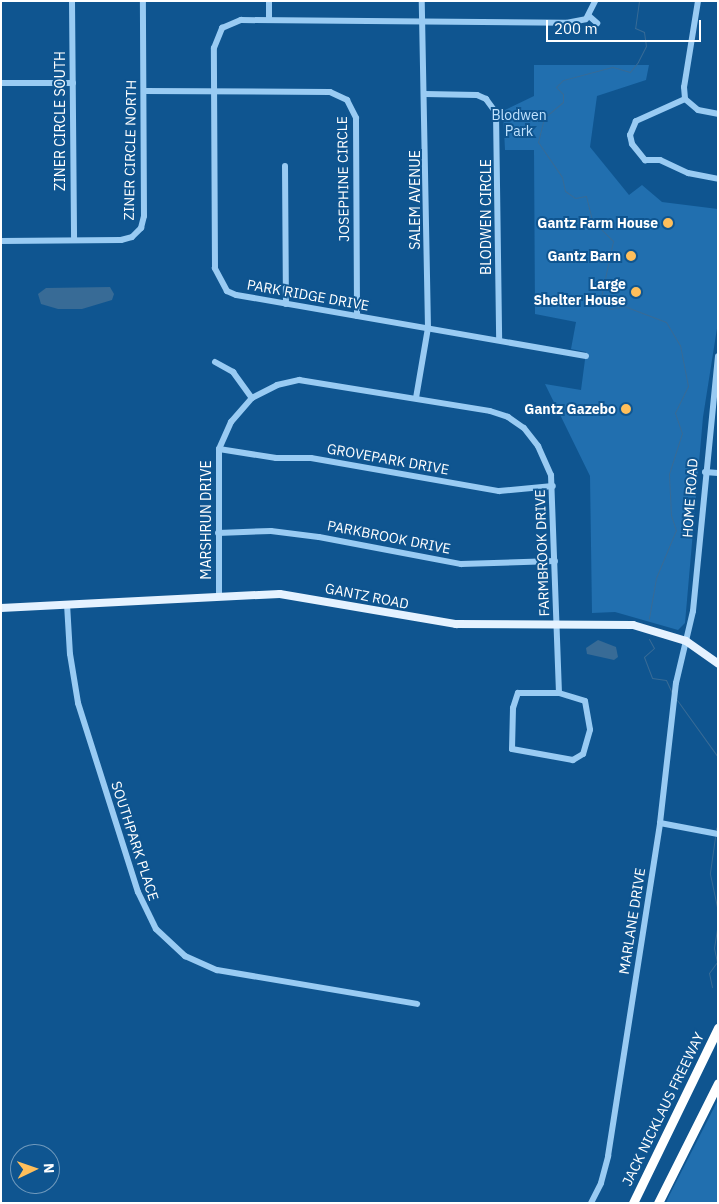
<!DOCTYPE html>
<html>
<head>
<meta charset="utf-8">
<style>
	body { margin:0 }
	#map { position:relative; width:719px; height:1204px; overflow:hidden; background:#0f5590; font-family:"IBM Plex Sans",sans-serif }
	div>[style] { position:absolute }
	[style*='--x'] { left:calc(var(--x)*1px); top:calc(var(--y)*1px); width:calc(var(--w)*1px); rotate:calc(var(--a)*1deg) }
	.green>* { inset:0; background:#216faf }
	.water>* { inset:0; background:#386b96 }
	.stream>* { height:1px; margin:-0.5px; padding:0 0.5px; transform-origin:0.5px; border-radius:0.5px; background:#386b96 }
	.minor>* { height:6px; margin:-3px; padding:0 3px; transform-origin:3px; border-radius:3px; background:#99cbf3 }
	.major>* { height:8px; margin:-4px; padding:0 4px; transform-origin:4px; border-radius:4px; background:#e5f2ff }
	.highway>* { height:9px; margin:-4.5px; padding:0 4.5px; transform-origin:4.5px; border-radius:4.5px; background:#fff }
	.dots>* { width:14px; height:14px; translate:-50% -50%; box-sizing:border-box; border:2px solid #0f5590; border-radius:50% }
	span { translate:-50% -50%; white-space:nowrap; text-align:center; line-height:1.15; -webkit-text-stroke:4px #0f5590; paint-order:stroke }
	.park-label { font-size:14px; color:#c0e2fe }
	.street-label { font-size:14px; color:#fff }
	.poi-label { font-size:14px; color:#fff; font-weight:700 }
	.right { translate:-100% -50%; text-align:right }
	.frame { position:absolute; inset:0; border:2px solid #fff; pointer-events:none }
	.north { position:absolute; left:10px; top:1144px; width:50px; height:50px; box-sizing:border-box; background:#0f5590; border:1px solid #6f99bc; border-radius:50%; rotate:87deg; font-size:14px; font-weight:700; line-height:20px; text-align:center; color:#fff }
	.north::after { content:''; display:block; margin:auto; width:18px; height:22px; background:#ffbf5b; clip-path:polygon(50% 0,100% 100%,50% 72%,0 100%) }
	.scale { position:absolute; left:546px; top:20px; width:155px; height:22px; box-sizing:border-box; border:2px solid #fff; border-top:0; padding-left:6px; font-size:15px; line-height:18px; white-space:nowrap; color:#fff; -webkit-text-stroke:4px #0f5590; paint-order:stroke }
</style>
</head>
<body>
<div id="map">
	<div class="green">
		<i style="clip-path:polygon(534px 65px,649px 65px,646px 80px,597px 96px,590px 147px,629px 195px,642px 185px,662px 202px,718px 209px,718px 322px,703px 417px,685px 623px,678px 630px,615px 612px,592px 613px,590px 476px,545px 384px,581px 390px,586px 352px,571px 349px,576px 322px,535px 314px,534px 150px,505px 150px,503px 111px,534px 96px)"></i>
		<i style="clip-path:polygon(718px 1100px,718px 1203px,666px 1203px,669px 1196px)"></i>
	</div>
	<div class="water">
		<i style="clip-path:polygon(110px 287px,114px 294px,112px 300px,82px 309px,58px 309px,41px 304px,38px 294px,46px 288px)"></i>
		<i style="clip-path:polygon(598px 640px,616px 647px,618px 657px,614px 660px,587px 654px,586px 648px)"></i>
	</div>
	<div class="stream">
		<i style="--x:639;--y:1;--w:27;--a:98"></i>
		<i style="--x:635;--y:28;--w:10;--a:24"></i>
		<i style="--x:644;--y:32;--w:14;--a:82"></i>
		<i style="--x:646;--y:46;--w:18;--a:117"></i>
		<i style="--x:638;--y:62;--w:13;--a:129"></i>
		<i style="--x:630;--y:72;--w:19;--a:-164"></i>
		<i style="--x:612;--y:67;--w:51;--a:165.1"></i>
		<i style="--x:563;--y:80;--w:10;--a:135"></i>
		<i style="--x:556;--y:87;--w:10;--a:45"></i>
		<i style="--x:563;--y:94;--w:8;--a:90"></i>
		<i style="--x:563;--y:102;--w:25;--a:140"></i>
		<i style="--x:544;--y:118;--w:25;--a:104"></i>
		<i style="--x:538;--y:142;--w:42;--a:55.6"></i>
		<i style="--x:562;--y:177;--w:14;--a:78"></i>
		<i style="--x:565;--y:191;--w:12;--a:35"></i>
		<i style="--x:575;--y:198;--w:11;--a:-10"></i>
		<i style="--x:586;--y:196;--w:25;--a:76"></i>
		<i style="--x:592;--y:220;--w:30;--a:45"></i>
		<i style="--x:613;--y:241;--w:62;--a:102"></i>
		<i style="--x:600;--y:302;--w:12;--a:35"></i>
		<i style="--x:610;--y:309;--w:14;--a:-12"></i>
		<i style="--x:624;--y:306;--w:45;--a:20.9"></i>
		<i style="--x:666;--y:322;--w:27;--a:59"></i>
		<i style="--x:680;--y:345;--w:42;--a:79"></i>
		<i style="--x:688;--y:386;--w:30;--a:116"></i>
		<i style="--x:675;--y:413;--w:21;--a:71"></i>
		<i style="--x:682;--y:433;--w:43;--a:107.6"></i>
		<i style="--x:669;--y:474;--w:41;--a:87.2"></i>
		<i style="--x:671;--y:515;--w:16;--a:72"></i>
		<i style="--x:676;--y:530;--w:52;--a:112.6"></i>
		<i style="--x:656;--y:578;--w:41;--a:99.9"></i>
		<i style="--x:649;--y:639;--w:10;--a:61"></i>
		<i style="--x:654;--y:648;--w:13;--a:138"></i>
		<i style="--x:644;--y:657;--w:22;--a:69"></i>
		<i style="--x:652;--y:678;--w:14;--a:8"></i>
		<i style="--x:666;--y:680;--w:14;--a:65"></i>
		<i style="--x:677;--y:700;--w:70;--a:54.3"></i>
		<i style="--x:716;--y:829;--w:5;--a:-68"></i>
		<i style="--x:715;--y:837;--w:37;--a:98"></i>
		<i style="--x:710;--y:874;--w:40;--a:78"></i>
		<i style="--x:712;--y:987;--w:14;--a:-102"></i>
		<i style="--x:709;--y:973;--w:14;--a:-54"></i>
		<i style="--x:717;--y:962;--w:14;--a:-102"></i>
		<i style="--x:714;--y:948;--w:25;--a:-81"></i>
	</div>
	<div class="minor">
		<i style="--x:72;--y:1;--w:239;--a:89.5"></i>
		<i style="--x:698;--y:1;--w:87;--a:99.2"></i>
		<i style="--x:684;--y:87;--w:12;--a:85"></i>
		<i style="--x:685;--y:99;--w:17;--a:40"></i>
		<i style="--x:698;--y:110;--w:20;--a:11"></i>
		<i style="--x:589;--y:16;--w:11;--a:41"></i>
		<i style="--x:269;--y:20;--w:19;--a:-90"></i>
		<i style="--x:1;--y:83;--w:72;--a:0"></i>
		<i style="--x:144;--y:91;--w:186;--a:0.3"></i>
		<i style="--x:330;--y:92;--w:19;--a:25"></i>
		<i style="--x:347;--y:100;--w:20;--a:63"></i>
		<i style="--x:356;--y:118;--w:198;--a:89.7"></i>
		<i style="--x:425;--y:94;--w:52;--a:1.1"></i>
		<i style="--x:477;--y:95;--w:10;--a:24"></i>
		<i style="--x:486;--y:99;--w:17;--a:54"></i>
		<i style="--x:496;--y:113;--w:227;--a:89.2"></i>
		<i style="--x:685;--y:99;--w:54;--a:155.8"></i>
		<i style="--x:636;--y:121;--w:15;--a:113"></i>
		<i style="--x:630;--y:135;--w:9;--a:77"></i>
		<i style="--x:632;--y:144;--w:21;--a:51"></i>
		<i style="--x:645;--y:160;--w:15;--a:0"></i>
		<i style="--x:660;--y:160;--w:31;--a:25"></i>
		<i style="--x:688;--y:173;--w:31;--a:11"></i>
		<i style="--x:285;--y:166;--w:138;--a:89.6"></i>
		<i style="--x:1;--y:241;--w:120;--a:-0.5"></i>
		<i style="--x:121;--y:240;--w:11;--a:-15"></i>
		<i style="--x:132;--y:237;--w:13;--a:-45"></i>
		<i style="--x:141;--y:228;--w:12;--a:-76"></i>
		<i style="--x:144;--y:216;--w:215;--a:-90.3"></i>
		<i style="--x:586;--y:356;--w:355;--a:-170.1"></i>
		<i style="--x:236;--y:295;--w:10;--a:-156"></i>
		<i style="--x:227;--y:291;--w:26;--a:-118"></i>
		<i style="--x:215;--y:268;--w:220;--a:-90.3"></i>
		<i style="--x:214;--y:48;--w:22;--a:-68"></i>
		<i style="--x:222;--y:28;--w:21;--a:-23"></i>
		<i style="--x:241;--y:20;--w:325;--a:0.5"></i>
		<i style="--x:566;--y:23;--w:20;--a:-11"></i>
		<i style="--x:586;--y:19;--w:20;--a:-63"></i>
		<i style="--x:215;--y:362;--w:21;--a:29"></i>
		<i style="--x:233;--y:372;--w:32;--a:54"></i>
		<i style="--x:416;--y:398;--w:71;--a:-80.3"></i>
		<i style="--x:428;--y:328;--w:327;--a:-91.1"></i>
		<i style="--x:219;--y:449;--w:58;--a:9"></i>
		<i style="--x:276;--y:458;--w:35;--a:0"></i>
		<i style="--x:311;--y:458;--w:191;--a:10"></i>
		<i style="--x:499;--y:491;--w:54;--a:-5.3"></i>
		<i style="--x:705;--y:472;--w:13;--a:4"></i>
		<i style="--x:218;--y:533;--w:53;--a:-2.2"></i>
		<i style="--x:271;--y:531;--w:48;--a:7.1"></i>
		<i style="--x:319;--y:537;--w:145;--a:10.8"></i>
		<i style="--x:461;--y:564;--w:94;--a:-1.8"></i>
		<i style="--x:219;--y:596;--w:147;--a:-90"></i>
		<i style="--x:219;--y:449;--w:30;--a:-66"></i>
		<i style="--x:231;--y:422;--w:32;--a:-49"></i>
		<i style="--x:252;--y:398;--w:28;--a:-27"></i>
		<i style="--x:277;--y:385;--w:23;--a:-13"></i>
		<i style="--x:299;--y:380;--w:193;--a:9.2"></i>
		<i style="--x:490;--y:411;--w:19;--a:18"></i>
		<i style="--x:508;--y:417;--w:19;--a:35"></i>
		<i style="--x:524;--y:428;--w:23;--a:52"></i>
		<i style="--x:538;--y:446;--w:32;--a:66"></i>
		<i style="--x:551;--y:475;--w:218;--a:87.9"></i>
		<i style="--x:67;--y:604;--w:50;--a:86.6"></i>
		<i style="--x:70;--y:654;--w:50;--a:80.7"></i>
		<i style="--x:78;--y:703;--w:198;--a:72.4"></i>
		<i style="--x:138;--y:892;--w:41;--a:64.1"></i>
		<i style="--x:156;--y:929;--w:40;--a:43"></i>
		<i style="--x:185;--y:956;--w:35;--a:24"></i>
		<i style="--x:217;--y:970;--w:203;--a:9.6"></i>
		<i style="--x:518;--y:693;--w:41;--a:0"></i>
		<i style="--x:559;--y:693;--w:27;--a:17"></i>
		<i style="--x:585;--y:701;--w:29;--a:80"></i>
		<i style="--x:590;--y:730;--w:25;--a:106"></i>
		<i style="--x:583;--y:754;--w:12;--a:149"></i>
		<i style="--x:573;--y:760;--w:62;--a:-169.8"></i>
		<i style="--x:512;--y:749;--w:41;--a:-88.6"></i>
		<i style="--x:513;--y:708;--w:16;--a:-72"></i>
		<i style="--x:660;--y:823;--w:59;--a:10.7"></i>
		<i style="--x:591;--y:1203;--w:22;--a:-63"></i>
		<i style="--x:601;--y:1183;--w:28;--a:-75"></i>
		<i style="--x:608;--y:1156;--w:337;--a:-81.1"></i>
		<i style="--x:660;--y:823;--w:141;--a:-83.5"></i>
		<i style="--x:676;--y:683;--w:74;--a:-76.7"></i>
		<i style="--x:693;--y:611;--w:256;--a:-84.4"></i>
	</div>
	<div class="major">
		<i style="--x:1;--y:608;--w:279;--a:-2.9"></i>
		<i style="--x:280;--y:594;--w:179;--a:9.7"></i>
		<i style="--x:456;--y:624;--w:177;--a:0.3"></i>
		<i style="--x:633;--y:625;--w:55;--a:16.8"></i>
		<i style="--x:686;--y:641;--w:39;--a:35"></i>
	</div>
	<div class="highway">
		<i style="--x:633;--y:1203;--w:195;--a:-64.1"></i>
		<i style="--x:658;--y:1203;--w:134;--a:-63.4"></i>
	</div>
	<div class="dots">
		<i style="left:668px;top:223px;background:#ffbf5b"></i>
		<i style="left:631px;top:256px;background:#ffbf5b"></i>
		<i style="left:636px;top:292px;background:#ffbf5b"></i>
		<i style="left:626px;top:409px;background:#ffbf5b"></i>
	</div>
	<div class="park-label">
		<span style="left:519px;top:123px">Blodwen<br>Park</span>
	</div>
	<div class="street-label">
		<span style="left:60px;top:121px;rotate:-90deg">ZINER CIRCLE SOUTH</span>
		<span style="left:130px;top:150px;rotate:-89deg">ZINER CIRCLE NORTH</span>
		<span style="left:343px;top:179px;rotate:-91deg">JOSEPHINE CIRCLE</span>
		<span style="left:415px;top:200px;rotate:-90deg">SALEM AVENUE</span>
		<span style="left:486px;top:217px;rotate:-90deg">BLODWEN CIRCLE</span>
		<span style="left:308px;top:295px;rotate:10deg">PARK RIDGE DRIVE</span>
		<span style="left:388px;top:459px;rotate:10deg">GROVEPARK DRIVE</span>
		<span style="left:690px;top:498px;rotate:-86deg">HOME ROAD</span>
		<span style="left:206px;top:520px;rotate:-90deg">MARSHRUN DRIVE</span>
		<span style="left:389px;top:537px;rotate:11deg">PARKBROOK DRIVE</span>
		<span style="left:542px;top:553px;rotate:-92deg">FARMBROOK DRIVE</span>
		<span style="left:367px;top:596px;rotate:11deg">GANTZ ROAD</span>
		<span style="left:135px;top:841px;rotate:72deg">SOUTHPARK PLACE</span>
		<span style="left:632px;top:921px;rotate:-81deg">MARLANE DRIVE</span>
		<span style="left:663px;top:1109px;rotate:-64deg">JACK NICKLAUS FREEWAY</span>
	</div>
	<div class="poi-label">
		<span class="right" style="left:658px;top:223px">Gantz Farm House</span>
		<span class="right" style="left:621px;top:256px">Gantz Barn</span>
		<span class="right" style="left:626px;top:292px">Large<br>Shelter House</span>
		<span class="right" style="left:616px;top:409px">Gantz Gazebo</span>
	</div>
	<div class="frame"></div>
	<div class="north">N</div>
	<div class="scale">200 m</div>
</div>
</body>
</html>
